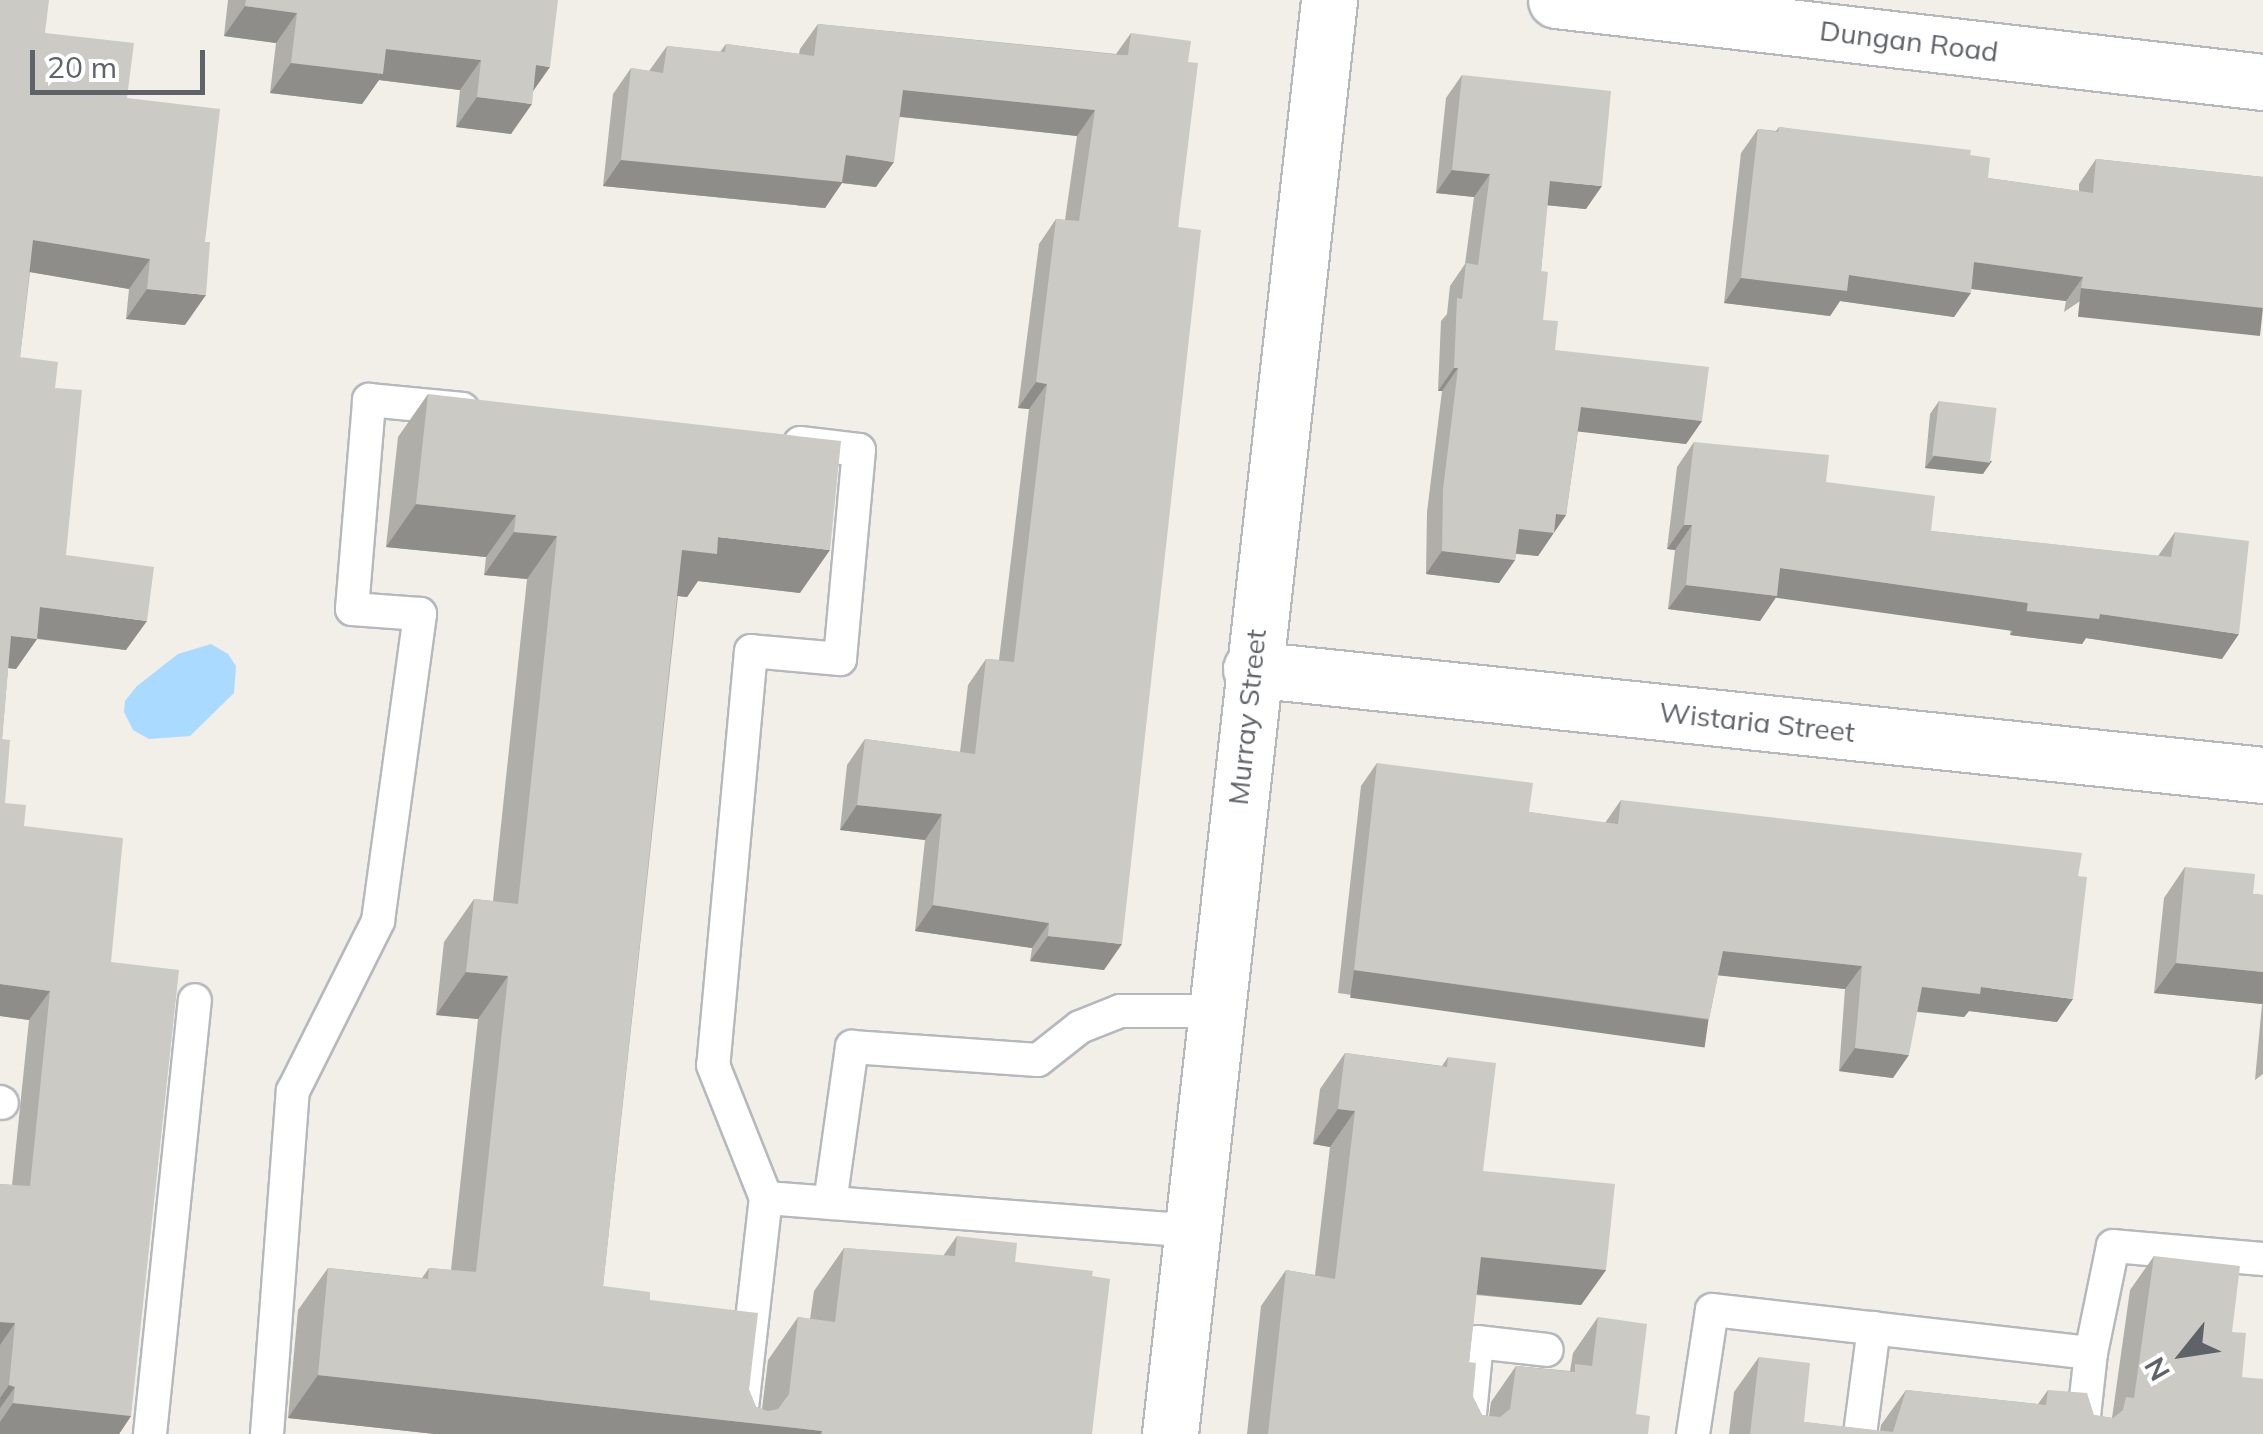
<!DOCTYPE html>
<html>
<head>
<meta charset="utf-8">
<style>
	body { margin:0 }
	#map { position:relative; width:2263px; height:1434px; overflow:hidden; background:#f1efe8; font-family:Mulish,sans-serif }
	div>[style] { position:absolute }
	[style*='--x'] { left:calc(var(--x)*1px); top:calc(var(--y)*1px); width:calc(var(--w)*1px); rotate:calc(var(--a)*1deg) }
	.water>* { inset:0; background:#aadaff }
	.roads { filter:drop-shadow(2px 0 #b5b8bc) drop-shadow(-2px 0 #b5b8bc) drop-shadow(0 2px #b5b8bc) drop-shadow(0 -2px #b5b8bc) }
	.lane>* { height:32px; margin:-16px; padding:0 16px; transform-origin:16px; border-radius:16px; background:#fff }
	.street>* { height:55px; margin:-27.5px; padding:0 27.5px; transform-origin:27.5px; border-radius:27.5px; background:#fff }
	.wall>* { inset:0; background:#afaea9 }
	.shaded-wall>* { inset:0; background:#8f8d8a; transform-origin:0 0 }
	.building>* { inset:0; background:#cccac5; transform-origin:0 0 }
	span { translate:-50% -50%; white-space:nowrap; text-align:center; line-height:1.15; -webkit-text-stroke:8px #fff; paint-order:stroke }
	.street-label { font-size:28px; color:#5f6368 }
	.north { position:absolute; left:2133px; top:1304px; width:100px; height:100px; -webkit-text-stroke:8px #fff; paint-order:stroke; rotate:240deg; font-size:28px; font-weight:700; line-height:40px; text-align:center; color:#5f6368 }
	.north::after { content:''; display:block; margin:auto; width:35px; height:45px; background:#5f6368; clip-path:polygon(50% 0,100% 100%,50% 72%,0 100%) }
	.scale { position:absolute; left:30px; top:50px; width:175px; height:45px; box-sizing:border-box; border:5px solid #5f6368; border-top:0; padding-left:12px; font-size:30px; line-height:35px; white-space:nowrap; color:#5f6368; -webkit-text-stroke:8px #fff; paint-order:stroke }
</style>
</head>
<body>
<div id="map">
	<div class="water">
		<i style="clip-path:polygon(211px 644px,228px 654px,236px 666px,234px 693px,190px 736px,149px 739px,133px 730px,124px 712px,125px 701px,137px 686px,178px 654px)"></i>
	</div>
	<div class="roads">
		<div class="lane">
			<i style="--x:800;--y:443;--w:59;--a:6.8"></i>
			<i style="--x:859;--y:450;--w:210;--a:95.2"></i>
			<i style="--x:840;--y:659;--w:89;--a:-174.9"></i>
			<i style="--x:751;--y:651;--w:416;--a:95.2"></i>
			<i style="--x:713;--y:1065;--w:143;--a:68.3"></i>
			<i style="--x:766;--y:1198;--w:427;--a:4.4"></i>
			<i style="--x:0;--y:1102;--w:2;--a:27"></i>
			<i style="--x:830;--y:1203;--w:158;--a:-82"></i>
			<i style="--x:852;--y:1047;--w:186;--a:4"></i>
			<i style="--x:1038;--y:1060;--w:53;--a:-38.2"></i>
			<i style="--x:1080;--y:1027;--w:43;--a:-21.8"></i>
			<i style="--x:1120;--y:1011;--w:96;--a:0"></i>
			<i style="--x:150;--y:1434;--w:436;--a:-84.1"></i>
			<i style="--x:267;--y:1434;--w:344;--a:-85.7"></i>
			<i style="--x:293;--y:1091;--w:190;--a:-63.4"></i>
			<i style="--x:378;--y:921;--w:310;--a:-82.2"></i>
			<i style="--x:420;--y:614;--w:68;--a:-175.8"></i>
			<i style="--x:352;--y:609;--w:210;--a:-85.3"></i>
			<i style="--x:369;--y:400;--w:94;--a:5.5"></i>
			<i style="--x:739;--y:1434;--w:238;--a:-83.5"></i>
			<i style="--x:1468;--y:1434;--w:92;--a:-84.4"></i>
			<i style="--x:1477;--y:1342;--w:70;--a:6.5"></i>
			<i style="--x:1693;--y:1434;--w:125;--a:-81.3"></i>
			<i style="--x:1712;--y:1310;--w:381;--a:6.5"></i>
			<i style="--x:1860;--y:1434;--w:107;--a:-82.5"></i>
			<i style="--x:2082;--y:1434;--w:81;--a:-83.7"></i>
			<i style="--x:2091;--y:1353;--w:109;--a:-78.4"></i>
			<i style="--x:2113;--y:1246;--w:151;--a:5"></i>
		</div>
		<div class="street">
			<i style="--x:1556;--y:0;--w:712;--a:6.62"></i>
			<i style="--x:1251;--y:669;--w:1018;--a:5.98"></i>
			<i style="--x:1170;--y:1434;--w:1443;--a:-83.67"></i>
		</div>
	</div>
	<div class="wall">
		<i style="clip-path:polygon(0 0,45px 33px,127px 98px,185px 325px,126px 319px,129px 289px,30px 272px,20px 357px,55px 388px,66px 555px,126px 650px,37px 639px,16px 669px,8px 668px,2px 739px,5px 803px,24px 826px,111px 962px,131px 1416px,119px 1434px,0 1434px,0 1184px,12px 1185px,29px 1020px,0 1016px)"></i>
		<i style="clip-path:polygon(228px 0,558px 0,534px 89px,511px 134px,456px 127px,460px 90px,379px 80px,362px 104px,270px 93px,276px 43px,224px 36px)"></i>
		<i style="clip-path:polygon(818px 24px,1116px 54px,1131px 33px,1188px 62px,1178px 227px,1104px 970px,1030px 961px,1032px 948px,915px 931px,925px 840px,840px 830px,847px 765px,865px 739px,960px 752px,968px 685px,986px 659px,999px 660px,1029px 409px,1018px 408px,1039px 244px,1056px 219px,1065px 220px,1077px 136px,900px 117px,876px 187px,842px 183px,825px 208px,603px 186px,613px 94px,631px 68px,649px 71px,667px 46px,720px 52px,726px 44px,799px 54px,800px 49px)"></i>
		<i style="clip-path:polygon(1462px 75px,1586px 209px,1547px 205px,1541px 271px,1543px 320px,1555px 350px,1702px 421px,1686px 444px,1578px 431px,1566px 515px,1538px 556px,1516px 554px,1515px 560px,1499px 583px,1426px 574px,1427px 512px,1442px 391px,1438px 391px,1441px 321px,1447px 314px,1450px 286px,1465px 264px,1474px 197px,1436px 193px,1446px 98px)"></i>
		<i style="clip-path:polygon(1779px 127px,1970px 155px,1988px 178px,2079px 191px,2079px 184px,2096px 159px,2263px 177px,2064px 312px,2066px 301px,1971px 289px,1954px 317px,1840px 301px,1830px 316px,1724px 303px,1741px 153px,1758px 129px,1776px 131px)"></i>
		<i style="clip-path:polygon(428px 394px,800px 593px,698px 581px,687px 597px,678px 596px,603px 1286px,650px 1300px,749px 1390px,756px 1407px,762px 1409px,768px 1360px,798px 1317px,810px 1319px,814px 1291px,844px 1248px,943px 1256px,957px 1236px,1015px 1262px,1092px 1276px,1092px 1434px,435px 1434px,288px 1418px,298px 1310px,328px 1268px,422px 1278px,429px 1268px,451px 1270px,478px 1019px,436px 1015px,444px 942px,474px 899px,493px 901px,527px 579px,484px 575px,486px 557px,386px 547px,398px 437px)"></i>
		<i style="clip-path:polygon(1939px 401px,1983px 474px,1925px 468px,1930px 414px)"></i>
		<i style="clip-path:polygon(1694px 442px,1826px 482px,1931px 531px,2158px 556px,2175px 532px,2222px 659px,2086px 638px,2082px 644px,2010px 635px,2011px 628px,1777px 595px,1760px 621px,1668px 609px,1675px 550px,1667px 549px,1677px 467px)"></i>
		<i style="clip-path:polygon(1377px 763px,1529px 812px,1605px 823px,1621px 800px,2057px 1022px,1969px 1011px,1964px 1017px,1917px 1012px,1893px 1078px,1839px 1071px,1845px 989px,1718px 975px,1709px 1019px,1693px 1042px,1338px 993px,1361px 786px)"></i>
		<i style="clip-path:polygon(2185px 867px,2253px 894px,2263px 895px,2263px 1074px,2255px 1080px,2262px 1004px,2154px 993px,2164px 898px)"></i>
		<i style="clip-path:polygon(1345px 1053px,1442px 1066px,1448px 1057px,1483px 1171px,1606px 1270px,1581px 1305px,1476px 1295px,1469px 1362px,1473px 1397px,1482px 1415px,1489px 1416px,1491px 1402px,1516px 1366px,1570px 1371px,1573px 1353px,1598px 1317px,1636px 1414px,1648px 1434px,1247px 1434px,1261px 1306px,1286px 1270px,1315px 1275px,1330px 1147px,1313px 1144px,1320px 1089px)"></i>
		<i style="clip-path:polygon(2154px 1256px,2232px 1332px,2242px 1377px,2263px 1434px,1729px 1434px,1734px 1392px,1759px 1357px,1804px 1422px,1880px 1431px,1881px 1425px,1906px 1390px,2038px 1404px,2048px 1390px,2094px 1415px,2112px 1418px,2130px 1290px)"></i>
	</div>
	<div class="shaded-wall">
		<i style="clip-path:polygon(245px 6px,297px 13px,276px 43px,224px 36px)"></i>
		<i style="clip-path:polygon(386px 49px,481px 60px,460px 90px,379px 80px,362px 104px,270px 93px,291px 63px)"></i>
		<i style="clip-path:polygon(536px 65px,550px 67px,529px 97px)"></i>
		<i style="clip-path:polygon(903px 90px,1095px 110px,1077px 136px,885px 115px)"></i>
		<i style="clip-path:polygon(477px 97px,532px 104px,511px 134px,456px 127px)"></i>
		<i style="clip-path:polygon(846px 155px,894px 162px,876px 187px,842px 183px,825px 208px,603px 186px,621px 160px)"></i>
		<i style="clip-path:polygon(1452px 170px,1490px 174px,1474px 197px,1436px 193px)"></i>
		<i style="clip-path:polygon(1550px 181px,1602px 186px,1586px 209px,1534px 204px)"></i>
		<i style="clip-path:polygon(33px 240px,150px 259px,129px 289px,12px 269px)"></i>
		<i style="clip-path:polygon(1974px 262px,2083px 277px,2066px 301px,1957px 287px)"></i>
		<i style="clip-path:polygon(1849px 275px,1971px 293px,1954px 317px,1840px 301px,1830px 316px,1724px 303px,1741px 278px)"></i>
		<i style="left:2081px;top:288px;width:183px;height:29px;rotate:6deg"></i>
		<i style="clip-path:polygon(147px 289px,206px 295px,185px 325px,126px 319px)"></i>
		<i style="clip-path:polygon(1454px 368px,1458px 368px,1442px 391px,1438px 391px)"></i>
		<i style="clip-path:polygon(1036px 382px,1047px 384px,1029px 409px,1018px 408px)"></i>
		<i style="clip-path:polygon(1581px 407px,1702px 421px,1686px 444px,1565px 430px)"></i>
		<i style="clip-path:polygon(1934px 456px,1992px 461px,1983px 474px,1925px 468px)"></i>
		<i style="clip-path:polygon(416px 504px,516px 515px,486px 557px,386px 547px)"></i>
		<i style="clip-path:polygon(1556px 514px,1566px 515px,1538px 556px,1503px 552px,1519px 529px)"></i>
		<i style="clip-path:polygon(1684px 525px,1692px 525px,1675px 550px,1667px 549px)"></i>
		<i style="clip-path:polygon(514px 532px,557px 536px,527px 579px,484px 575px)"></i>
		<i style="clip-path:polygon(718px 537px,830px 550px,800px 593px,698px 581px,687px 597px,652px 593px,682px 550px)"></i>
		<i style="clip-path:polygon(1442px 551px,1515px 560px,1499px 583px,1426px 574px)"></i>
		<i style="left:1780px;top:568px;width:250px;height:30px;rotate:8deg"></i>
		<i style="clip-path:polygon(1686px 585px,1777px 596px,1760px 621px,1668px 609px)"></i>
		<i style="clip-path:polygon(40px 607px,147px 621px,126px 650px,19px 636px)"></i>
		<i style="clip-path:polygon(2027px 611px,2100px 614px,2239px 634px,2222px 659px,2086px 638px,2082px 644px,2010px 635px)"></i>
		<i style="clip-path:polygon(11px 636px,37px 639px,16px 669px,0 667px)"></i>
		<i style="clip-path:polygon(857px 805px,942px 814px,925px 840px,840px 830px)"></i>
		<i style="clip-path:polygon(933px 905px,1049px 923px,1032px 948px,915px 931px)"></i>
		<i style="clip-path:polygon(1048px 936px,1122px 944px,1104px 970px,1030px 961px)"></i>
		<i style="clip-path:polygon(1723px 951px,1862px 966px,1845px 989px,1706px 974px)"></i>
		<i style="clip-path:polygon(2176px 963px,2263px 972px,2263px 1002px,2262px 1004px,2154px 993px)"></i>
		<i style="left:1354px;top:970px;width:358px;height:28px;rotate:8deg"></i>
		<i style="clip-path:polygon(466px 972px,508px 976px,478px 1019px,436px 1015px)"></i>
		<i style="clip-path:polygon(0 984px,50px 991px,29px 1020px,0 1016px)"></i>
		<i style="clip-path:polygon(1922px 987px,1981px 987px,2073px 999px,2057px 1022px,1969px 1011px,1964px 1017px,1906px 1010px)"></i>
		<i style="clip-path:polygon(1855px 1048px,1909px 1055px,1893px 1078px,1839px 1071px)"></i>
		<i style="clip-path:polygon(1338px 1109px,1355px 1111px,1330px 1147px,1313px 1144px)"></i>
		<i style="clip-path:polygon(1481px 1257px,1606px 1270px,1581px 1305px,1456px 1292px)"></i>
		<i style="clip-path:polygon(0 1322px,15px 1323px,0 1345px)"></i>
		<i style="clip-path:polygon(318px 1375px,822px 1431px,820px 1434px,435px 1434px,288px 1418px)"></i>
		<i style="clip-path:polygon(9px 1385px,15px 1387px,0 1408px,0 1398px)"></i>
		<i style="clip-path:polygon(13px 1403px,131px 1416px,119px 1434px,0 1434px,0 1422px)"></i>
	</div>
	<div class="building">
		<i style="clip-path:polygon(0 0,49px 0,45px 33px,134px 43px,127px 98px,220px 109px,205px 242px,210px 242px,206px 295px,147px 289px,150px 259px,33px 240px,20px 357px,58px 362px,55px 388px,82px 390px,66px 555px,154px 567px,147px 621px,40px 607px,37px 639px,11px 636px,2px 739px,10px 740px,5px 803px,26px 805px,24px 826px,123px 838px,111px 962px,179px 970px,131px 1416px,13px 1403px,15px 1387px,9px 1385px,15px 1323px,0 1322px,0 1184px,30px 1186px,50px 991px,0 984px)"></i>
		<i style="clip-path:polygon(246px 0,558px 0,550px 67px,536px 65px,532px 104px,477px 97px,481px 60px,386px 49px,383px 74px,291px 63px,297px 13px,245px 6px)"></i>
		<i style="clip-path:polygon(818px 24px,1121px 55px,1128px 55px,1131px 33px,1191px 41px,1188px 62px,1198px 63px,1178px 227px,1201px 230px,1122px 944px,1048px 936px,1049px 923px,933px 905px,942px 814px,857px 805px,865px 739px,975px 754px,986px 659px,1014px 662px,1047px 384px,1036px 382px,1056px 219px,1079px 221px,1095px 110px,903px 90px,894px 162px,846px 155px,842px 182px,621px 160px,631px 68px,663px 73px,667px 46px,725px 52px,726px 44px,814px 56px)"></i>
		<i style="clip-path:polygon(1462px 75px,1611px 91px,1602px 186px,1550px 181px,1541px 271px,1548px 272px,1543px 320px,1558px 321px,1555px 350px,1709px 367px,1702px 421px,1581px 407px,1566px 515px,1556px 514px,1554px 533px,1519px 529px,1515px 560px,1442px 551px,1443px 489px,1458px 368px,1454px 368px,1457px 298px,1462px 299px,1466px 263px,1478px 265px,1490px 174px,1452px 170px)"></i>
		<i style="clip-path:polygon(1779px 127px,1971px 150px,1970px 155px,1990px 158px,1988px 178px,2093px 193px,2096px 159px,2263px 177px,2263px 308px,2081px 288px,2083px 277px,1974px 262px,1971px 293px,1849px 275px,1847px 291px,1741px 278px,1758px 129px,1778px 132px)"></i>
		<i style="clip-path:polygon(428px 394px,841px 441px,830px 550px,718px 537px,717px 554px,682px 550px,603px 1286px,650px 1292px,650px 1300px,758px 1313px,749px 1390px,756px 1407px,768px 1411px,778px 1409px,789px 1394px,798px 1317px,835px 1322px,844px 1248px,955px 1256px,957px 1236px,1017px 1243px,1015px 1262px,1093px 1271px,1092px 1276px,1110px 1279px,1092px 1434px,822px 1434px,822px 1431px,318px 1375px,328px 1268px,428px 1279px,429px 1268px,476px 1272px,508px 976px,466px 972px,474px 899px,518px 904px,557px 536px,514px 532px,516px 515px,416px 504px)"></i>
		<i style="left:1939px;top:401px;width:58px;height:55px;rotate:7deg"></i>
		<i style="clip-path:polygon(1694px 442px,1829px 455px,1826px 482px,1935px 496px,1931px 531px,2171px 557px,2175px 532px,2249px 541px,2239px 634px,2100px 614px,2099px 619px,2027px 611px,2028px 603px,1780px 568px,1777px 596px,1686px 585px,1692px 525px,1684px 525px)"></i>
		<i style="clip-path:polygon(1377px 763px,1533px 783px,1529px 812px,1618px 824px,1621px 800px,2082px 853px,2078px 876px,2087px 877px,2073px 999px,1981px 987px,1980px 994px,1922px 987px,1909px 1055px,1855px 1048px,1862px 966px,1723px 951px,1709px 1019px,1354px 970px)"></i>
		<i style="clip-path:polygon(2185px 867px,2255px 874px,2253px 894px,2263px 895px,2263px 972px,2176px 963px)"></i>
		<i style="clip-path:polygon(1345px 1053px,1447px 1067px,1448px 1057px,1496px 1063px,1483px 1171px,1615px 1184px,1606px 1270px,1481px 1257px,1469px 1362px,1476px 1363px,1473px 1397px,1482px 1415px,1500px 1417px,1510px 1409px,1516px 1366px,1575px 1372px,1575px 1364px,1592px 1366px,1598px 1317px,1647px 1324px,1636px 1414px,1650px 1416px,1648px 1434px,1268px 1434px,1286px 1270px,1335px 1279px,1355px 1111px,1338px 1109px)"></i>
		<i style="clip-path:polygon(2154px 1256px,2240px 1266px,2232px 1332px,2246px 1333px,2242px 1377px,2263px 1379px,2263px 1434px,1750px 1434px,1759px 1357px,1810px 1363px,1804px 1422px,1893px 1432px,1906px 1390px,2046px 1405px,2048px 1390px,2087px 1393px,2094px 1415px,2113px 1418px,2123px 1410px,2126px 1397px,2134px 1398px)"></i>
	</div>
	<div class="street-label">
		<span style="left:1909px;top:41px;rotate:7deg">Dungan Road</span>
		<span style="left:1247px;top:717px;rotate:-84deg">Murray Street</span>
		<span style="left:1757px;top:722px;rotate:6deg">Wistaria Street</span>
	</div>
	<div class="north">N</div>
	<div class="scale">20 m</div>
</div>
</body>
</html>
